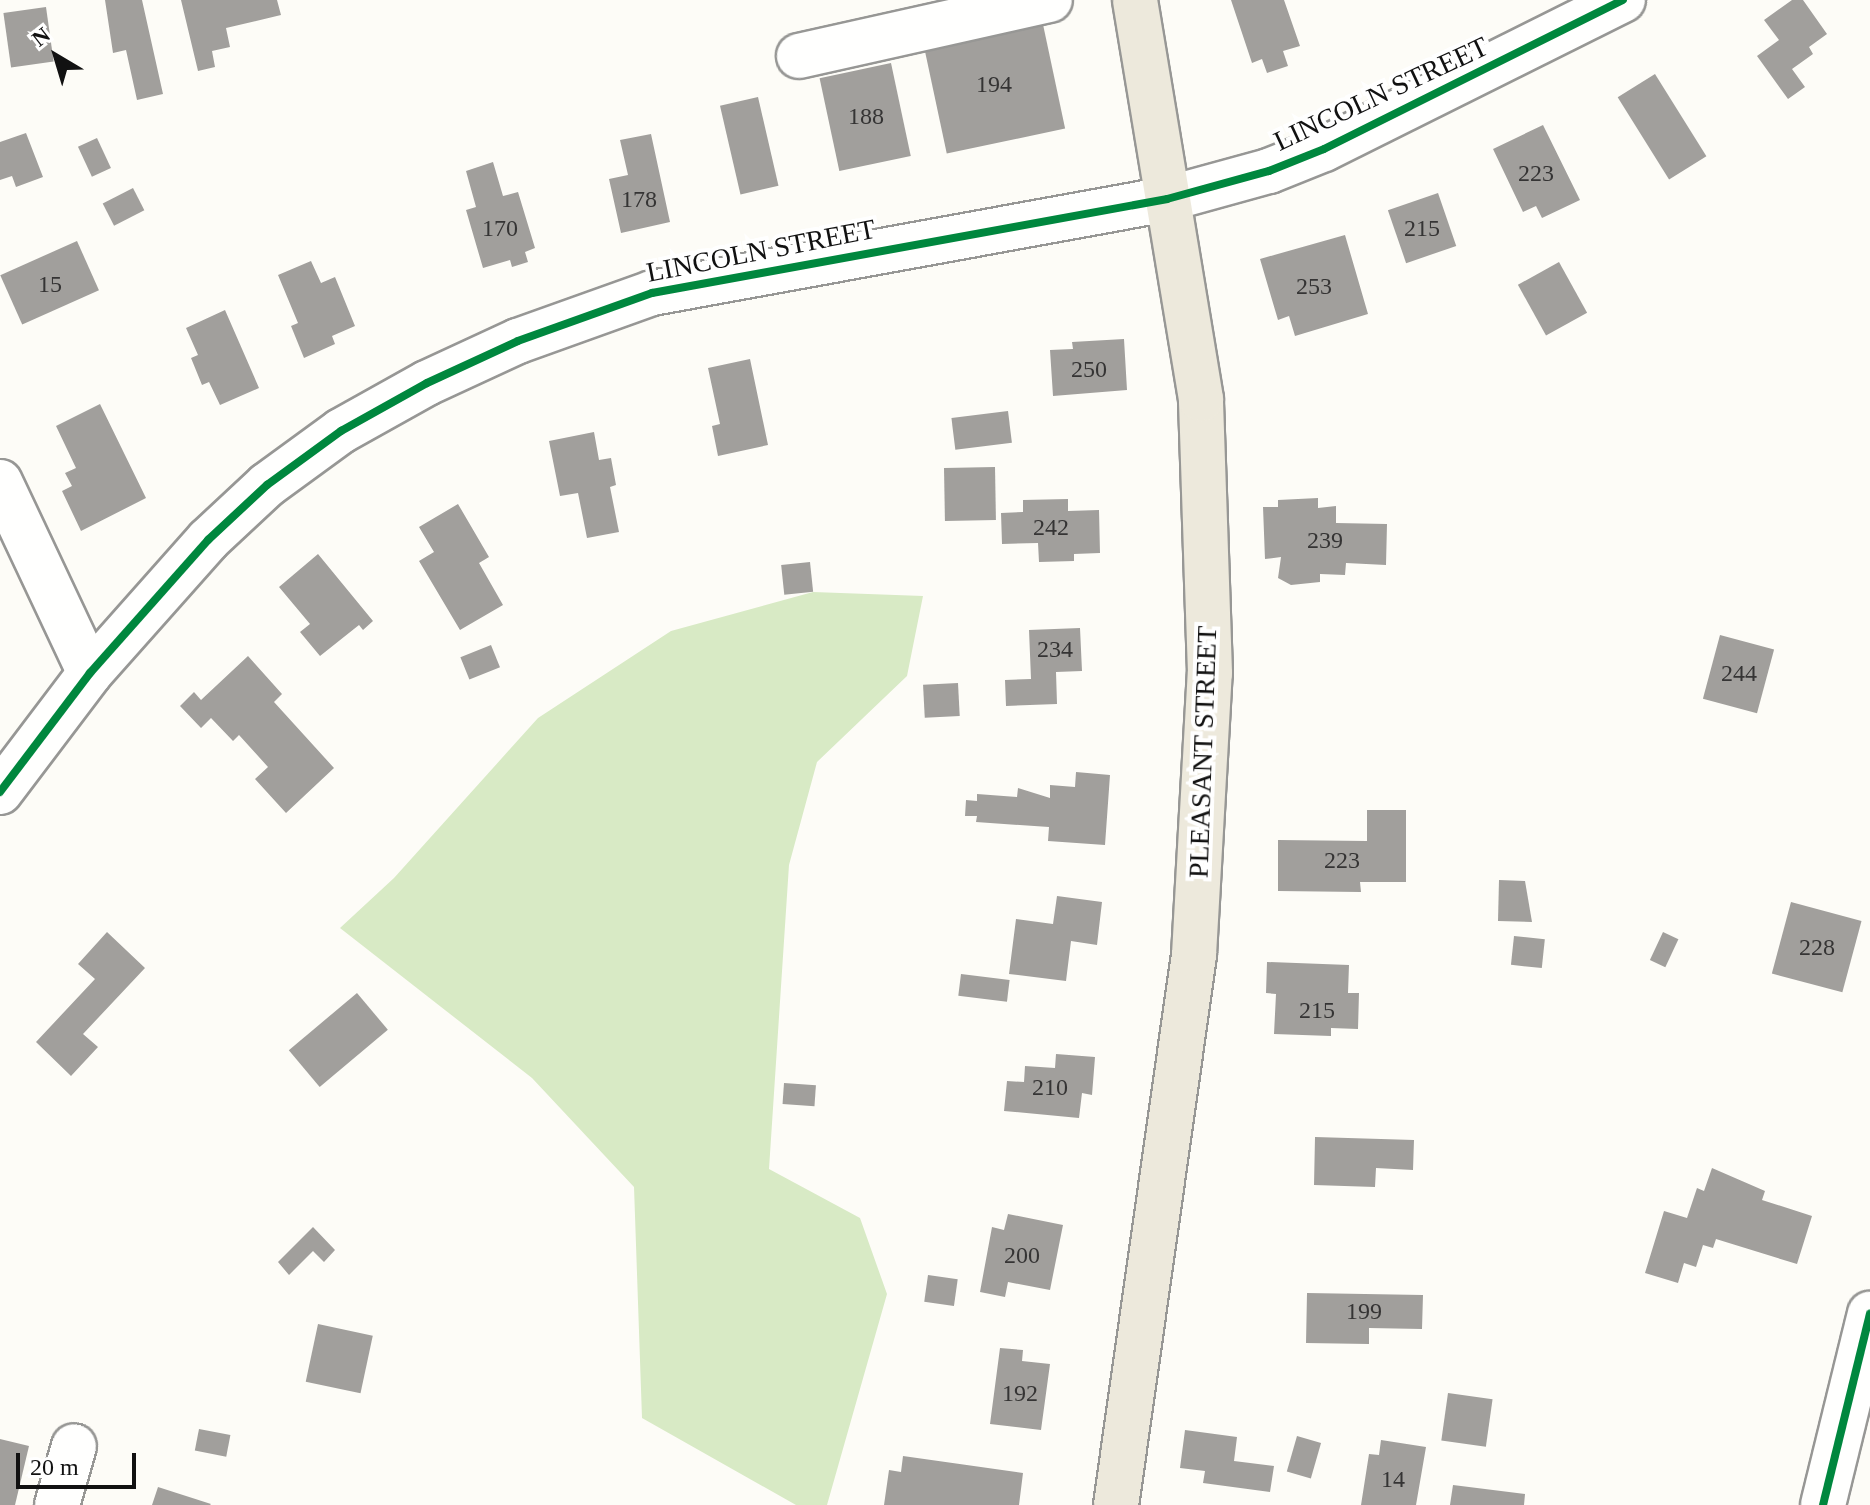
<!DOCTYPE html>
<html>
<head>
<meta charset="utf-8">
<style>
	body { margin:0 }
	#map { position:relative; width:1870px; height:1505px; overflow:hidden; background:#fdfcf7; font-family:Georgia,serif }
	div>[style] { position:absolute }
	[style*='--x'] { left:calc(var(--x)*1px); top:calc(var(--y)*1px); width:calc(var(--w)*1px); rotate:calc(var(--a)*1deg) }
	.forest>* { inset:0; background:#d8eac5 }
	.building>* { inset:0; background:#a19f9c; transform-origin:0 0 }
	.roads { filter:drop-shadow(2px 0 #979795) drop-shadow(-2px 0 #979795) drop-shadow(0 2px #979795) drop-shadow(0 -2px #979795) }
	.minor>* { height:44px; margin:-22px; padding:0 22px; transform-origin:22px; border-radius:22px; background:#fffffe }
	.major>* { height:44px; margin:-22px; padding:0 22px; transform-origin:22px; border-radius:22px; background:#ede9dc }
	.cycleway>* { height:8px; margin:-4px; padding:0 4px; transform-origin:4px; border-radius:4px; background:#00873e }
	span { translate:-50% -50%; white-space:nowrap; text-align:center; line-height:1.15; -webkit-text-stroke:8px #fff; paint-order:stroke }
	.number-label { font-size:24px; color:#353434 }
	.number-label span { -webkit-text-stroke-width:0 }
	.street-label { font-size:28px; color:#111 }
	.north { position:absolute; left:16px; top:16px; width:80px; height:80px; -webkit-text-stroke:6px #fff; paint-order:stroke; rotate:322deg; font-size:22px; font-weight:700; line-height:32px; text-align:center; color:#111 }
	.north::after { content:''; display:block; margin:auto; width:28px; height:36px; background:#111; clip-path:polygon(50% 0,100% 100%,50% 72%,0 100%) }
	.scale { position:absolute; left:16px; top:1453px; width:120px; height:36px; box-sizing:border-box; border:4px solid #111; border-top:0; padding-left:10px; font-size:24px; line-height:28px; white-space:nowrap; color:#111; -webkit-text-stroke:6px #fff; paint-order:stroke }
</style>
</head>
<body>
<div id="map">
	<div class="forest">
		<i style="clip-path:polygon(813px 592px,923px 596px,907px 676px,817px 762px,789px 865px,769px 1169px,860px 1218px,887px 1294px,827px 1505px,796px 1505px,642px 1418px,634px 1187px,532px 1078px,340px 928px,394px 878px,538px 718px,671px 631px)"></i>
	</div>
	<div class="building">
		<i style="clip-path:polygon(105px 0,142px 0,163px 94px,137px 100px,126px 50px,113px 53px)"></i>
		<i style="clip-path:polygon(181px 0,277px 0,281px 15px,226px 28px,230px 47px,212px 51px,215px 67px,198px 71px)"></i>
		<i style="clip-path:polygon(1231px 0,1284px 0,1300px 46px,1283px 51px,1288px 66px,1267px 73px,1262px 59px,1252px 63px)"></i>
		<i style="clip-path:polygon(1792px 0,1803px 0,1827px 34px,1809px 47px,1813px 54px,1792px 69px,1805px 87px,1788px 99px,1757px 56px,1779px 40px,1764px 20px)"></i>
		<i style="left:46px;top:7px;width:55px;height:43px;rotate:82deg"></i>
		<i style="left:1041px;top:15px;width:116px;height:121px;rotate:78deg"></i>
		<i style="left:891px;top:63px;width:95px;height:73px;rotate:78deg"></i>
		<i style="left:1655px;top:74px;width:97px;height:44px;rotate:58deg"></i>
		<i style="left:758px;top:97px;width:91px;height:39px;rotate:77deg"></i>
		<i style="clip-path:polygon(1543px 125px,1580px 200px,1542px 218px,1536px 206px,1523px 212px,1493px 149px)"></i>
		<i style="clip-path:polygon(26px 133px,43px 177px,16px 187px,12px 176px,0 180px,0 142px)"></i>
		<i style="clip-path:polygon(651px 134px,670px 222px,621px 233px,609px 179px,628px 175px,620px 140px)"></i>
		<i style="left:97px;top:138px;width:33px;height:21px;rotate:65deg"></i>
		<i style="clip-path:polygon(493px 162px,503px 196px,518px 192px,535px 248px,525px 252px,528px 262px,512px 267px,510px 260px,483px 268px,466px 210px,476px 207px,466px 171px)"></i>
		<i style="left:133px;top:188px;width:25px;height:34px;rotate:63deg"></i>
		<i style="left:1438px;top:193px;width:56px;height:53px;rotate:71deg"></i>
		<i style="clip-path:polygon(1345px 235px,1368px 314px,1295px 336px,1289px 316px,1278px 320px,1260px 259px)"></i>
		<i style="left:77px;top:241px;width:54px;height:84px;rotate:66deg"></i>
		<i style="clip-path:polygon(311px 261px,321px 283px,335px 277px,355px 326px,332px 336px,335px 344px,304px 358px,291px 326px,298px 323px,278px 275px)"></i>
		<i style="left:1559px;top:262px;width:58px;height:47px;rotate:61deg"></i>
		<i style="clip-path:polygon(225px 310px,259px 388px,220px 405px,209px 382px,202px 385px,191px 358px,198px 355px,186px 328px)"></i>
		<i style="clip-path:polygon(1124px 339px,1127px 390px,1053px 396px,1050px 350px,1073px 349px,1072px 342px)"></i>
		<i style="clip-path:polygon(750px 359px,768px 445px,718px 456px,712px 426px,720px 424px,708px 368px)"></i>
		<i style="clip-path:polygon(100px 404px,146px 498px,81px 531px,62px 491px,72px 486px,65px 473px,76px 468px,56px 426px)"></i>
		<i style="left:1008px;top:411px;width:32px;height:57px;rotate:83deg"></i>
		<i style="clip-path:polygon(594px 432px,599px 460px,611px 458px,616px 485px,610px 487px,619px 532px,587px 538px,578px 493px,560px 496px,549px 441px)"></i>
		<i style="left:995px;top:467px;width:53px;height:51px;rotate:89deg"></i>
		<i style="clip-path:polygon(1318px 498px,1318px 508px,1336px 506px,1336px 523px,1387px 524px,1386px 565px,1346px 563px,1345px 575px,1320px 574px,1320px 582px,1291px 585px,1278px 578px,1281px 557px,1265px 559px,1263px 507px,1278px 507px,1278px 500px)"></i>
		<i style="clip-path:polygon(1068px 499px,1068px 511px,1099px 510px,1100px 553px,1074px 554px,1074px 561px,1039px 562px,1038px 543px,1002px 544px,1001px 513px,1023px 512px,1023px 500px)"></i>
		<i style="clip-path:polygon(458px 504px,489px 557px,479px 563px,503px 605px,460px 630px,419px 561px,434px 552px,419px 527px)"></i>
		<i style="clip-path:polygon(318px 554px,373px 621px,363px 630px,359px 625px,320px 656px,300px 632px,310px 624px,279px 587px)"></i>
		<i style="left:810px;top:562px;width:30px;height:29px;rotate:84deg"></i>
		<i style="clip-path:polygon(1080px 628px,1082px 671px,1056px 672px,1057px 704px,1006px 706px,1005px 680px,1031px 679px,1029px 630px)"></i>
		<i style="left:1720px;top:635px;width:56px;height:66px;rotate:15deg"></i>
		<i style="left:491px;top:645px;width:24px;height:33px;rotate:68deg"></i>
		<i style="clip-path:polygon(248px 656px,282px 694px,274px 702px,334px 768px,286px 813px,255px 779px,268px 767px,239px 735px,233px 741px,211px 718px,201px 728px,180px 706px,194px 692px,201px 700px)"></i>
		<i style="left:958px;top:683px;width:33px;height:35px;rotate:87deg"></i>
		<i style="clip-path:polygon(1076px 772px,1110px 775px,1105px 845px,1048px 841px,1049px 827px,976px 822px,977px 816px,965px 816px,966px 800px,977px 801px,977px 794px,1017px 797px,1018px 788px,1050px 798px,1050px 785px,1075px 787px)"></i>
		<i style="clip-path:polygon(1367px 810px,1406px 810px,1406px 882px,1360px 882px,1361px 892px,1278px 891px,1278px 840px,1367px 841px)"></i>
		<i style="clip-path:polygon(1499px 880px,1525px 881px,1532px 922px,1498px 921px)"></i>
		<i style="clip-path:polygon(1057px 896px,1102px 902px,1097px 945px,1071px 941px,1066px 981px,1009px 974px,1016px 919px,1053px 924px)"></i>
		<i style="left:1791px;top:902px;width:73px;height:74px;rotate:15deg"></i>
		<i style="clip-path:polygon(107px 932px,145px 968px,83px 1034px,98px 1047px,71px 1076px,36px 1042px,95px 979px,78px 964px)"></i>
		<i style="left:1663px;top:932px;width:17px;height:31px;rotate:25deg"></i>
		<i style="left:1514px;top:936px;width:31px;height:29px;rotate:6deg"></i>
		<i style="clip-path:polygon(1267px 962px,1349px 965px,1348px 993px,1359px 993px,1358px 1029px,1331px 1028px,1331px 1036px,1274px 1034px,1276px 994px,1266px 993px)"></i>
		<i style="left:961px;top:974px;width:49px;height:22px;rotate:7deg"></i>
		<i style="left:357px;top:993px;width:48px;height:89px;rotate:50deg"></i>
		<i style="clip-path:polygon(1056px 1054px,1095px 1057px,1092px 1095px,1082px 1093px,1079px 1118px,1004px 1111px,1007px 1081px,1024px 1082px,1025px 1066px,1055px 1068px)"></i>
		<i style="left:784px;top:1083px;width:32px;height:21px;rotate:4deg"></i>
		<i style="clip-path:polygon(1315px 1137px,1414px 1140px,1413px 1170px,1376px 1168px,1375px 1187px,1314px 1185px)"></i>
		<i style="clip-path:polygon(1712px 1168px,1765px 1191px,1762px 1200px,1812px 1216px,1797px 1264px,1716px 1239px,1713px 1248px,1703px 1245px,1696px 1267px,1684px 1263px,1678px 1283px,1645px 1273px,1664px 1211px,1687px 1218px,1697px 1188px,1704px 1191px)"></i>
		<i style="clip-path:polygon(1008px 1214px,1063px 1225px,1050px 1290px,1008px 1282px,1005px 1297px,980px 1292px,992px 1227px,1004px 1230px)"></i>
		<i style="clip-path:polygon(313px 1227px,335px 1250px,324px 1262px,313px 1251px,289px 1275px,278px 1262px)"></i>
		<i style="left:928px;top:1275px;width:30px;height:27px;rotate:8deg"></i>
		<i style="clip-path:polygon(1307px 1293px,1423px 1295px,1422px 1329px,1369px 1328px,1369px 1344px,1306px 1343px)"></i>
		<i style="left:318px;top:1324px;width:56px;height:59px;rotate:12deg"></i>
		<i style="clip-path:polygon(1000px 1348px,1023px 1350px,1022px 1361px,1050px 1364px,1041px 1430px,990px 1424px)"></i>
		<i style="left:1448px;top:1393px;width:45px;height:48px;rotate:8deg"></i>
		<i style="left:199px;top:1429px;width:32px;height:22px;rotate:11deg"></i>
		<i style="clip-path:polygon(1185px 1430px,1237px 1437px,1234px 1461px,1274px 1466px,1270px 1492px,1203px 1483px,1205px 1471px,1180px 1468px)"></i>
		<i style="left:1297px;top:1436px;width:25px;height:37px;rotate:16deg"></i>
		<i style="clip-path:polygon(0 1439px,29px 1446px,15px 1505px,0 1505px)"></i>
		<i style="clip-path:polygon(1381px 1440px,1426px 1447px,1416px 1505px,1361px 1505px,1369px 1454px,1379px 1455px)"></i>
		<i style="clip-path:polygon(903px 1456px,1023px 1473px,1019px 1505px,884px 1505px,889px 1470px,901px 1472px)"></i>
		<i style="clip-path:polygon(1453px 1485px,1525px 1494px,1524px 1505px,1450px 1505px)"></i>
		<i style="clip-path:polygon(158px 1487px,211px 1504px,210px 1505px,152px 1505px)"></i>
	</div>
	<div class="roads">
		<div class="minor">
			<i style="--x:799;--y:56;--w:257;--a:-12.6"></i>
			<i style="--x:0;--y:482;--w:211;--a:64.8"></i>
			<i style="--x:0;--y:792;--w:149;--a:-52.9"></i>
			<i style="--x:90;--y:673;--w:178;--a:-48.4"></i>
			<i style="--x:208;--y:540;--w:81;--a:-43"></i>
			<i style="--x:267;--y:485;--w:92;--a:-36.1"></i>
			<i style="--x:341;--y:431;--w:98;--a:-29.2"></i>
			<i style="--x:427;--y:383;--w:100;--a:-24.8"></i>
			<i style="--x:518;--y:341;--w:142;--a:-19.7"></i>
			<i style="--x:652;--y:293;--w:524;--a:-10.34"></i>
			<i style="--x:1167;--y:199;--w:106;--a:-15.4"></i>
			<i style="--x:1269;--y:171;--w:59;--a:-21.8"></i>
			<i style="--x:1324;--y:149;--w:334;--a:-26.5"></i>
			<i style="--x:57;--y:1505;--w:61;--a:-73.9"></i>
			<i style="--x:1823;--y:1505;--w:197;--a:-76.2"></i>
		</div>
		<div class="major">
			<i style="--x:1116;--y:1505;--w:556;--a:-81.93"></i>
			<i style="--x:1194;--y:955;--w:282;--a:-86.8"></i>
			<i style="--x:1210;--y:673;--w:274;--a:-91.9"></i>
			<i style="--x:1201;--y:399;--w:404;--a:-99.4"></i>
		</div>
	</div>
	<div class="cycleway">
		<i style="--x:0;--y:792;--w:149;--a:-52.9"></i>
		<i style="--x:90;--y:673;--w:178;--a:-48.4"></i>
		<i style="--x:208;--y:540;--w:81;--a:-43"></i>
		<i style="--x:267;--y:485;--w:92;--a:-36.1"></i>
		<i style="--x:341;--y:431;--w:98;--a:-29.2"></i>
		<i style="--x:427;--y:383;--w:100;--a:-24.8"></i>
		<i style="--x:518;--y:341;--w:142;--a:-19.7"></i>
		<i style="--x:652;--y:293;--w:524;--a:-10.34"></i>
		<i style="--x:1167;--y:199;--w:106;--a:-15.4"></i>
		<i style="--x:1269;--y:171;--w:59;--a:-21.8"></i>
		<i style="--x:1324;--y:149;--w:334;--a:-26.5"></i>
		<i style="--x:1823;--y:1505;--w:197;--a:-76.2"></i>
	</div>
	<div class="number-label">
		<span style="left:994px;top:85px">194</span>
		<span style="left:866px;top:117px">188</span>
		<span style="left:1536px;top:174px">223</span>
		<span style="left:639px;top:200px">178</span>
		<span style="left:500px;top:229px">170</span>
		<span style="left:1422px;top:229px">215</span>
		<span style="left:50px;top:285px">15</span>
		<span style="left:1314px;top:287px">253</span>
		<span style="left:1089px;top:370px">250</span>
		<span style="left:1051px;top:528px">242</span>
		<span style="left:1325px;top:541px">239</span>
		<span style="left:1055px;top:650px">234</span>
		<span style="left:1739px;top:674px">244</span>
		<span style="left:1342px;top:861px">223</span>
		<span style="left:1817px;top:948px">228</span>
		<span style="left:1317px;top:1011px">215</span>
		<span style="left:1050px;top:1088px">210</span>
		<span style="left:1022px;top:1256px">200</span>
		<span style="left:1364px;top:1312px">199</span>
		<span style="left:1020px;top:1394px">192</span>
		<span style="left:1393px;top:1480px">14</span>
	</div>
	<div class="street-label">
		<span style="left:1381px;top:94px;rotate:-25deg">LINCOLN STREET</span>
		<span style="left:761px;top:251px;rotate:-11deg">LINCOLN STREET</span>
		<span style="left:1203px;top:752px;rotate:-88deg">PLEASANT STREET</span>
	</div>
	<div class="north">N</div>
	<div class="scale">20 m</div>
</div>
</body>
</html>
